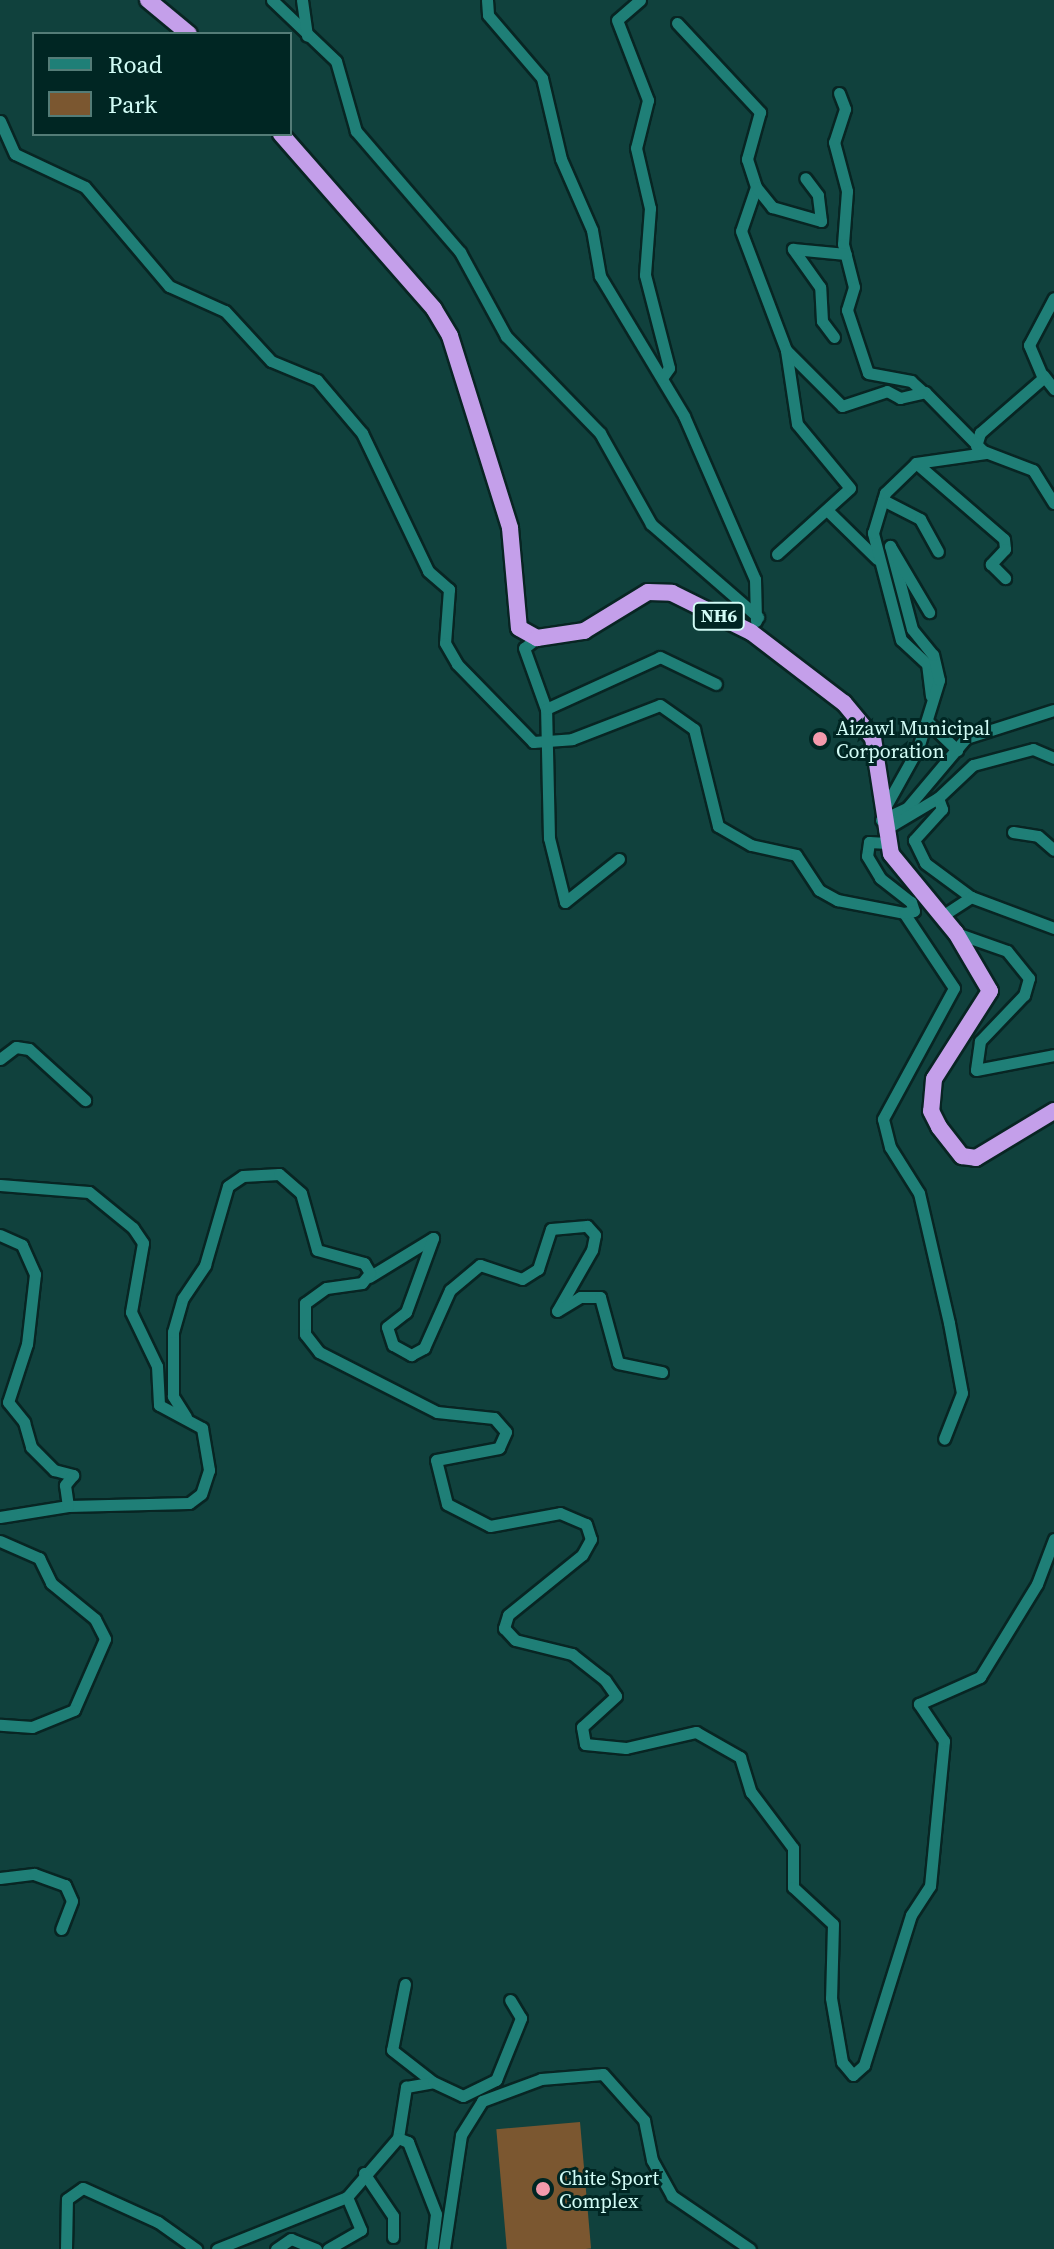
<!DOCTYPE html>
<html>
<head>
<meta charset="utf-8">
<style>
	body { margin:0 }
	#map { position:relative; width:1054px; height:2249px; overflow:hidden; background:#10413d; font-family:"Source Serif 4",serif }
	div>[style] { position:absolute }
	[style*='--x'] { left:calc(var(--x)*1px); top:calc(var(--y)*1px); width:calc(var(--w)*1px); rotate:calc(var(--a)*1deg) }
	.green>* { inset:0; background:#7b5730; transform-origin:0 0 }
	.roads { filter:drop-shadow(2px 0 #082523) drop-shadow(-2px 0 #082523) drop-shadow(0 2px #082523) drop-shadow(0 -2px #082523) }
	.minor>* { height:11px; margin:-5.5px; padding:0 5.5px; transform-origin:5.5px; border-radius:5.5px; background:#1f7f77 }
	.highway>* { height:16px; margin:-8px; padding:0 8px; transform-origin:8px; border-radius:8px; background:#c49fea }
	.dots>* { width:22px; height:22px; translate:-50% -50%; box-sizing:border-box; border:4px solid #002623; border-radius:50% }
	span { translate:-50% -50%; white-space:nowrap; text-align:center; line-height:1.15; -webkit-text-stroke:6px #002623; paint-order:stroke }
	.shield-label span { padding:2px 6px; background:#002623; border:2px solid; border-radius:6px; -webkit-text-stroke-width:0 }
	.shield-label { font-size:18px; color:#d2fcf6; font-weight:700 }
	.poi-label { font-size:20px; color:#d2fcf6 }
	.left { translate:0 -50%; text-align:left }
	.legend { position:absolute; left:32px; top:32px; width:260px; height:104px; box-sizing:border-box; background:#002623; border:2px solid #547c77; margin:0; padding:10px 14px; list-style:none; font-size:24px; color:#d2fcf6 }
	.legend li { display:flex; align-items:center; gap:16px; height:40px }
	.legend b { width:40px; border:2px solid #547c77 }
</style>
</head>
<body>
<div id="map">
	<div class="green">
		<i style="left:580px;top:2122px;width:127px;height:84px;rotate:85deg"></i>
	</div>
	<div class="roads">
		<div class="minor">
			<i style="--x:272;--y:0;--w:88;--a:43.6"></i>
			<i style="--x:336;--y:61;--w:73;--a:74.1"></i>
			<i style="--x:356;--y:131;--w:160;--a:49.3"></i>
			<i style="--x:460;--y:252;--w:96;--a:61.3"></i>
			<i style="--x:506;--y:336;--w:135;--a:45.9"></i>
			<i style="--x:600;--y:433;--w:104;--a:60.7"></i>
			<i style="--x:651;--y:524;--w:142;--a:41"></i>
			<i style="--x:302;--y:0;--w:36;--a:82"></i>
			<i style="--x:487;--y:0;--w:15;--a:86"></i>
			<i style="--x:488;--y:15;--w:83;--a:49.4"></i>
			<i style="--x:542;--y:78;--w:83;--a:76.8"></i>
			<i style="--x:561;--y:159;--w:77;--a:66.4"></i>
			<i style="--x:592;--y:230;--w:47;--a:80.1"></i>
			<i style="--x:600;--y:276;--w:163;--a:59"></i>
			<i style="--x:684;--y:416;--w:178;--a:66.5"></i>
			<i style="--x:755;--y:579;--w:42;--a:88.6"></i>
			<i style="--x:640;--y:0;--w:30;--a:139"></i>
			<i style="--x:617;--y:20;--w:86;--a:68.8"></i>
			<i style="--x:648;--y:100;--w:49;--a:104"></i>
			<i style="--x:636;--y:148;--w:62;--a:76.9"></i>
			<i style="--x:650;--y:208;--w:67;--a:94.3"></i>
			<i style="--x:645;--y:275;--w:96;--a:75.5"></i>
			<i style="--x:669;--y:368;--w:12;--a:125"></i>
			<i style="--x:677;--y:23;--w:122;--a:47"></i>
			<i style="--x:760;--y:112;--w:49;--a:105.5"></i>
			<i style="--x:747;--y:159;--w:29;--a:72"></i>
			<i style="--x:756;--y:187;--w:46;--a:108.8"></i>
			<i style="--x:741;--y:231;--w:127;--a:69.3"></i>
			<i style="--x:786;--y:350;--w:79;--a:45"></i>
			<i style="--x:842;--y:406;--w:47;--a:-18.4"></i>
			<i style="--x:887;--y:391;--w:15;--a:28"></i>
			<i style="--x:900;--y:398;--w:26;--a:-13"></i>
			<i style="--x:925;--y:392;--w:83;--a:45.5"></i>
			<i style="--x:983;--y:451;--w:53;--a:20.8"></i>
			<i style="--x:1033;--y:470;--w:39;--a:58"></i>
			<i style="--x:839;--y:93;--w:17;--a:69"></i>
			<i style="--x:845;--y:109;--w:35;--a:108"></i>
			<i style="--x:834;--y:142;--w:51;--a:75.1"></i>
			<i style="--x:847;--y:191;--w:53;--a:94.3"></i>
			<i style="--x:843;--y:244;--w:44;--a:75.7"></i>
			<i style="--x:854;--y:287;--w:24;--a:107"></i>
			<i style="--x:847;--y:310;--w:66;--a:71.6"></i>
			<i style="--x:868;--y:373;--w:44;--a:10.5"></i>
			<i style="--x:911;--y:381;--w:15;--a:42"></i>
			<i style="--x:0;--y:121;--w:36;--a:66"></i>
			<i style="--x:15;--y:154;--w:77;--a:25.2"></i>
			<i style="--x:85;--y:187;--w:130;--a:49.7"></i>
			<i style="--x:169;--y:286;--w:61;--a:24.1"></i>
			<i style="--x:225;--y:311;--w:68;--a:47.4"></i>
			<i style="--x:271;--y:361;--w:50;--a:22.4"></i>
			<i style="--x:317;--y:380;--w:70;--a:49.7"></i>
			<i style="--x:362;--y:433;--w:153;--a:64.4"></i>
			<i style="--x:428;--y:571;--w:28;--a:41"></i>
			<i style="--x:449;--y:589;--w:54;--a:94.2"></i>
			<i style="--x:445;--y:643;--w:24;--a:60"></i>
			<i style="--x:457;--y:664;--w:109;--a:45.7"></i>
			<i style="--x:533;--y:742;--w:39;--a:-4"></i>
			<i style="--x:572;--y:739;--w:94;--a:-21.1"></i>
			<i style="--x:660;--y:705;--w:42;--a:35.2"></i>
			<i style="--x:694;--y:729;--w:100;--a:76.1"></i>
			<i style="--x:718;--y:826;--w:38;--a:30"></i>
			<i style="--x:751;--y:845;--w:46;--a:12.5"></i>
			<i style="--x:796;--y:855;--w:42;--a:56.7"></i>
			<i style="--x:819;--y:890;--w:21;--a:29"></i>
			<i style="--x:837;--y:900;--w:68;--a:11"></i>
			<i style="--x:904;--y:913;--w:90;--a:56.3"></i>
			<i style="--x:954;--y:988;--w:149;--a:118.5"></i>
			<i style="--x:883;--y:1119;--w:29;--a:76"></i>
			<i style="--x:890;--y:1147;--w:54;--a:57.8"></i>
			<i style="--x:919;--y:1193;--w:133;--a:77"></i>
			<i style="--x:949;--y:1323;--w:71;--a:79.5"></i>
			<i style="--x:962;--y:1393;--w:49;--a:111.4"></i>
			<i style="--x:756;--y:187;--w:26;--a:51"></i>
			<i style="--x:772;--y:207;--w:51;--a:15.9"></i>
			<i style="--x:821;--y:221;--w:26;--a:-97"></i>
			<i style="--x:818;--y:195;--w:21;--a:-127"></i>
			<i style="--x:834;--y:337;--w:20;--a:-127"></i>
			<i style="--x:822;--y:321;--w:34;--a:-93"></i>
			<i style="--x:820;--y:287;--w:47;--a:-125.4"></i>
			<i style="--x:793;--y:249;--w:53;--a:5.4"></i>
			<i style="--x:1043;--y:375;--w:18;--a:52"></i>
			<i style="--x:976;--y:446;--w:14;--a:-73"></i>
			<i style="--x:980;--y:433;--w:84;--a:-41.1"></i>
			<i style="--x:1043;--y:378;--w:36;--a:-113"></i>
			<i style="--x:1029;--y:345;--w:53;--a:-62"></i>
			<i style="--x:916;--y:463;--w:116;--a:40.8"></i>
			<i style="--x:1004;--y:539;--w:10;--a:84"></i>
			<i style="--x:1005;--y:549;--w:21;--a:133"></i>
			<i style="--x:991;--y:564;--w:20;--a:45"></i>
			<i style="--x:883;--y:500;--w:42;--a:27.2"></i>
			<i style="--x:920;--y:519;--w:37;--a:61"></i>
			<i style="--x:829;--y:512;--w:67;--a:44.4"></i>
			<i style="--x:777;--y:554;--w:98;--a:-42.1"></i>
			<i style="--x:850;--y:488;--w:83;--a:-129.6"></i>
			<i style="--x:797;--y:424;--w:75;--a:-98.5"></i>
			<i style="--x:537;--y:638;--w:16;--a:142"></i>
			<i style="--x:524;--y:648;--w:65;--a:70.2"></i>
			<i style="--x:931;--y:696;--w:32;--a:-97"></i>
			<i style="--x:927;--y:664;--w:35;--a:-137"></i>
			<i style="--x:901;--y:640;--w:111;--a:-104.7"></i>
			<i style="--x:873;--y:533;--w:42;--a:-73.3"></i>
			<i style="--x:885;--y:493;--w:43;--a:-44.1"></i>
			<i style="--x:916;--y:463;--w:70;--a:-8.2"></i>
			<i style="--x:927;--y:721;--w:42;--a:44"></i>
			<i style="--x:938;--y:798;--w:12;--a:70"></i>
			<i style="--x:942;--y:809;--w:42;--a:132.1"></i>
			<i style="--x:914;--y:840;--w:25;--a:64"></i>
			<i style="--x:925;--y:863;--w:57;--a:36.5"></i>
			<i style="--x:883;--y:811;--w:72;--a:-60.9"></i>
			<i style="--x:918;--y:748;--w:71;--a:-72.8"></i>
			<i style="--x:939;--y:680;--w:26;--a:-103"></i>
			<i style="--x:933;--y:655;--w:33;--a:-129"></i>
			<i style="--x:912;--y:629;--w:86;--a:-104.8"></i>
			<i style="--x:890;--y:546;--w:77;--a:59.4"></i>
			<i style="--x:881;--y:820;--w:29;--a:-25"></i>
			<i style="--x:907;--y:808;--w:92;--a:-49.9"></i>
			<i style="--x:966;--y:738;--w:92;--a:-17.7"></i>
			<i style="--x:884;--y:830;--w:63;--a:-30.7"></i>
			<i style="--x:938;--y:798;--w:48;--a:-43.3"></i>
			<i style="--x:973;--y:765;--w:62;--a:-14.9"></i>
			<i style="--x:1033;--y:749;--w:23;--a:23"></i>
			<i style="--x:1013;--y:832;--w:25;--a:9"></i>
			<i style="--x:1038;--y:836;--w:21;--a:41"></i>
			<i style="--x:887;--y:843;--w:18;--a:-177"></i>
			<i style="--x:869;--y:842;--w:14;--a:98"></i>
			<i style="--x:867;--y:856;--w:26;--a:59"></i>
			<i style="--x:880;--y:878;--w:39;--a:38"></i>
			<i style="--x:911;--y:902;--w:9;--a:72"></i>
			<i style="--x:914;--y:911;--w:10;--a:169"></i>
			<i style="--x:619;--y:859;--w:69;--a:141.5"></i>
			<i style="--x:565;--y:902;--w:66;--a:-104"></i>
			<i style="--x:549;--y:838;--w:129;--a:-91.3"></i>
			<i style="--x:546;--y:709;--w:125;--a:-24.5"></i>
			<i style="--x:660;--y:657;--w:62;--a:25.7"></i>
			<i style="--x:942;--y:916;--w:35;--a:-33"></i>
			<i style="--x:971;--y:897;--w:89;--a:20.5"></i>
			<i style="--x:956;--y:933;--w:54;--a:19.4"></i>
			<i style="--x:1007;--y:951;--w:35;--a:51"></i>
			<i style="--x:1029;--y:978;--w:18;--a:106"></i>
			<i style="--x:1024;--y:995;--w:64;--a:133.7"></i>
			<i style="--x:980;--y:1041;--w:29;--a:98"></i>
			<i style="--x:976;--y:1070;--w:79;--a:-10.9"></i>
			<i style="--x:0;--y:1059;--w:20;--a:-37"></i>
			<i style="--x:16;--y:1047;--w:13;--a:9"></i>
			<i style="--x:29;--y:1049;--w:76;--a:42.3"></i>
			<i style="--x:0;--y:1185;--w:89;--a:4.5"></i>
			<i style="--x:89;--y:1192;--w:57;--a:39.3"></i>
			<i style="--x:133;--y:1228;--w:18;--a:56"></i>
			<i style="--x:143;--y:1243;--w:70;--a:99.9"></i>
			<i style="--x:131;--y:1312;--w:60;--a:64.3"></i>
			<i style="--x:157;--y:1366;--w:39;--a:87"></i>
			<i style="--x:159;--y:1405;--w:49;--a:28.1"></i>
			<i style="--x:202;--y:1428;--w:43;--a:80.5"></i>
			<i style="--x:209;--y:1470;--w:25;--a:108"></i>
			<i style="--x:201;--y:1494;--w:15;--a:143"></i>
			<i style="--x:189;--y:1503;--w:121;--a:178.6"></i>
			<i style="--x:68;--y:1506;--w:69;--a:170.8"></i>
			<i style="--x:0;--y:1235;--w:24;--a:24"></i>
			<i style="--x:22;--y:1245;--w:32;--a:66"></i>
			<i style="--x:35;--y:1274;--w:70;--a:96.5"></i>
			<i style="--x:27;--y:1344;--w:61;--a:108.1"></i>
			<i style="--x:8;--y:1402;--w:26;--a:51"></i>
			<i style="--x:24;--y:1422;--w:26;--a:74"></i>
			<i style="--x:31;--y:1447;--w:33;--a:45"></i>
			<i style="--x:54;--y:1470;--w:20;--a:15"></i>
			<i style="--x:73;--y:1475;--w:13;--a:129"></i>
			<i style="--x:65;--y:1485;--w:21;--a:82"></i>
			<i style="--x:369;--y:1277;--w:75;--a:-31.4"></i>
			<i style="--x:433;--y:1238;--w:79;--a:110"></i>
			<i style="--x:406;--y:1312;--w:24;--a:142"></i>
			<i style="--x:387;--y:1327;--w:19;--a:72"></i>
			<i style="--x:393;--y:1345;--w:21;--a:29"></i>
			<i style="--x:411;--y:1355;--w:15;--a:-28"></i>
			<i style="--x:424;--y:1348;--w:64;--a:-65.9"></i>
			<i style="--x:450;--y:1290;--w:39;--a:-40"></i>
			<i style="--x:480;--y:1265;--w:44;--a:18.4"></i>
			<i style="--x:522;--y:1279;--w:19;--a:-32"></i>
			<i style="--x:538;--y:1269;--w:42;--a:-72"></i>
			<i style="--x:551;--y:1229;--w:36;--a:-5"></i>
			<i style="--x:587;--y:1226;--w:12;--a:48"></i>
			<i style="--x:595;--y:1235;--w:15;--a:101"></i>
			<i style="--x:592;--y:1250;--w:70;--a:119.8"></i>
			<i style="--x:557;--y:1311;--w:27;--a:-31"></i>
			<i style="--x:580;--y:1297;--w:20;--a:0"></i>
			<i style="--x:600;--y:1297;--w:68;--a:74.7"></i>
			<i style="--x:618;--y:1363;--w:45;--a:11.6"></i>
			<i style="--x:186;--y:1417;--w:25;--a:-122"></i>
			<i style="--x:173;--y:1396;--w:64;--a:-90"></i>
			<i style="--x:173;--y:1332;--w:35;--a:-74"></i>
			<i style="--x:183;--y:1298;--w:40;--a:-56"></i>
			<i style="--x:205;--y:1265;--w:82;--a:-73.8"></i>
			<i style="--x:228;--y:1186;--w:18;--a:-34"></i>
			<i style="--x:243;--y:1176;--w:36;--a:-3"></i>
			<i style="--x:279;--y:1174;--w:29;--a:41"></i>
			<i style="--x:301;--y:1193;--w:59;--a:74.3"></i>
			<i style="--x:317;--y:1250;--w:49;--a:15.5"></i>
			<i style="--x:364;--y:1263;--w:12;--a:59"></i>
			<i style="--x:370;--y:1273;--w:13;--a:129"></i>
			<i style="--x:362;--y:1283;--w:36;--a:172"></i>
			<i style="--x:326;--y:1288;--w:26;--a:144"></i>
			<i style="--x:305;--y:1303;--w:31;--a:90"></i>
			<i style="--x:305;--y:1334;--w:23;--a:52"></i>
			<i style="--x:319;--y:1352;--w:132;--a:27"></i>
			<i style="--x:437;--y:1412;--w:57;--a:6"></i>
			<i style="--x:494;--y:1418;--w:18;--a:49"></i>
			<i style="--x:506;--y:1432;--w:17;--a:114"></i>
			<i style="--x:499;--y:1448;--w:64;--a:169.2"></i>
			<i style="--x:436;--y:1460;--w:45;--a:76"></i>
			<i style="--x:447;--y:1504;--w:48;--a:27.1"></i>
			<i style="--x:490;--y:1526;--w:71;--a:-10.5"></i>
			<i style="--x:560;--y:1513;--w:28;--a:23"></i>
			<i style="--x:586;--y:1524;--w:16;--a:72"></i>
			<i style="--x:591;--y:1539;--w:18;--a:119"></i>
			<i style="--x:582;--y:1555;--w:95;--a:141"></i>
			<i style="--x:508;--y:1615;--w:14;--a:107"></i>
			<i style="--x:504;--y:1628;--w:16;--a:47"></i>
			<i style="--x:515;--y:1640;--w:59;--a:13.8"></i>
			<i style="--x:572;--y:1654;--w:42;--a:38.2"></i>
			<i style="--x:605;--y:1680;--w:19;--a:55"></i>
			<i style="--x:616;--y:1696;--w:46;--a:137.6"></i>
			<i style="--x:582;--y:1727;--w:17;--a:80"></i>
			<i style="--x:585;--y:1744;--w:41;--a:5.6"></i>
			<i style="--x:626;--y:1748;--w:72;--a:-12.9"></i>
			<i style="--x:696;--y:1732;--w:51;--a:29.6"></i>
			<i style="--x:740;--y:1757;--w:37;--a:73"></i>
			<i style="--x:751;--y:1792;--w:70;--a:53.1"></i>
			<i style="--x:793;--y:1848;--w:39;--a:90"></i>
			<i style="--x:793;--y:1887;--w:54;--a:42.8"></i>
			<i style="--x:833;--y:1924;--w:74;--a:91.5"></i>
			<i style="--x:831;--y:1998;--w:65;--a:80.2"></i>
			<i style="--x:842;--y:2062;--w:17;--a:50"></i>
			<i style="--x:853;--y:2075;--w:15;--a:-42"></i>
			<i style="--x:864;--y:2065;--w:157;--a:-72.6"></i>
			<i style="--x:911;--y:1915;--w:35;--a:-57"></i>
			<i style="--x:930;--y:1886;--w:146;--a:-84.5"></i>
			<i style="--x:944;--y:1741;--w:45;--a:-124"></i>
			<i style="--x:919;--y:1704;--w:67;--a:-23.9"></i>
			<i style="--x:980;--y:1677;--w:109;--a:-58.5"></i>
			<i style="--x:1037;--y:1584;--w:48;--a:-69.3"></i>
			<i style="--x:0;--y:1541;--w:43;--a:23.6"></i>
			<i style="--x:39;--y:1558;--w:28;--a:64"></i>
			<i style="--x:51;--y:1583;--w:57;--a:39.3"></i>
			<i style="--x:95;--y:1619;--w:22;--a:63"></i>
			<i style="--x:105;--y:1639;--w:77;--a:113.6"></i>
			<i style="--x:74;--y:1710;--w:45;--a:158"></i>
			<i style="--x:32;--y:1727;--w:32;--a:-176"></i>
			<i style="--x:0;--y:1878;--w:34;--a:-7"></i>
			<i style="--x:34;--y:1874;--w:33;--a:20"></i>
			<i style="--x:65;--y:1885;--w:17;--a:66"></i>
			<i style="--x:72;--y:1901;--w:30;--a:111"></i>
			<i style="--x:405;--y:1984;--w:67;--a:101.1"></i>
			<i style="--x:392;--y:2050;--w:52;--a:38"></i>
			<i style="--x:398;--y:2138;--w:52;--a:-81.1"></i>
			<i style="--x:406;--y:2087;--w:27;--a:-10"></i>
			<i style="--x:433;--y:2082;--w:33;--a:25"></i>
			<i style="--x:463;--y:2096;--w:37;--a:-26"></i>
			<i style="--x:496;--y:2080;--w:67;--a:-68"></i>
			<i style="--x:521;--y:2018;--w:21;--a:-121"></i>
			<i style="--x:364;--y:2173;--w:52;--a:56"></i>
			<i style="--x:393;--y:2216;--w:21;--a:90"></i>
			<i style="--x:66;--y:2249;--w:50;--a:-88.9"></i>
			<i style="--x:67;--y:2199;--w:19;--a:-35"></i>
			<i style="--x:83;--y:2188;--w:82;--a:24.4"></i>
			<i style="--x:158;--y:2222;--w:47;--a:35.4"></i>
			<i style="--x:217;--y:2249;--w:140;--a:-21.8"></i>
			<i style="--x:347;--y:2197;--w:78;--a:-49.2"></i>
			<i style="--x:398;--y:2138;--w:11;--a:22"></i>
			<i style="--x:408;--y:2142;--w:77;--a:68.7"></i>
			<i style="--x:436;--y:2214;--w:35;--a:97"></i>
			<i style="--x:276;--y:2249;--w:18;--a:-34"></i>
			<i style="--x:291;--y:2239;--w:27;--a:22"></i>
			<i style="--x:328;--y:2249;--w:38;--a:-30"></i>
			<i style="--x:361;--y:2230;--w:36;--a:-113"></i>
			<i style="--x:444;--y:2249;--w:115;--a:-81.5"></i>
			<i style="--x:461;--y:2135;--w:40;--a:-58"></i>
			<i style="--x:482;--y:2101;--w:63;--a:-20.4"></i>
			<i style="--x:541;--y:2079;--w:62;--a:-4.6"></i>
			<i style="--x:603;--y:2074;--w:62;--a:48.3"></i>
			<i style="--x:644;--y:2120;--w:41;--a:78.7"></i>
			<i style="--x:652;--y:2160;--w:41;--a:60.9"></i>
			<i style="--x:672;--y:2196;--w:94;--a:34.2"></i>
		</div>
		<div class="highway">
			<i style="--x:148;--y:0;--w:53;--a:39.7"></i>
			<i style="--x:281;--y:134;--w:232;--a:48.8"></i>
			<i style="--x:434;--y:309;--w:31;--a:59"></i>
			<i style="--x:450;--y:336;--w:201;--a:72.6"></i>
			<i style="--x:510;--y:528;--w:100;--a:84.9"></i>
			<i style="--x:519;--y:628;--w:21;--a:29"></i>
			<i style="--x:537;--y:638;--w:48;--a:-8.5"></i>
			<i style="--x:584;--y:631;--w:75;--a:-31.4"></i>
			<i style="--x:648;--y:592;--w:24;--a:2"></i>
			<i style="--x:672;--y:593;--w:88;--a:26.3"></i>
			<i style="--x:751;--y:632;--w:117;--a:37.4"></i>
			<i style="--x:844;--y:703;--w:45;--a:50.4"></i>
			<i style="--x:873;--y:738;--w:117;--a:81.2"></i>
			<i style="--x:891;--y:854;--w:102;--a:50.6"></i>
			<i style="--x:956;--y:933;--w:67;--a:59.6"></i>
			<i style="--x:990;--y:991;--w:104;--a:122.5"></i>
			<i style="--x:934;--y:1079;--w:32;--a:95"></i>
			<i style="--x:931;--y:1111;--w:18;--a:63"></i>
			<i style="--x:939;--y:1127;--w:37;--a:52"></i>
			<i style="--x:962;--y:1156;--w:14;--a:8"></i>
			<i style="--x:976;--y:1158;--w:91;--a:-31.1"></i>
		</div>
	</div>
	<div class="dots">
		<i style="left:820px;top:739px;background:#f39aac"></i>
		<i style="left:543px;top:2189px;background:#f39aac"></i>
	</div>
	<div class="shield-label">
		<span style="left:719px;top:616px">NH6</span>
	</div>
	<div class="poi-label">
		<span class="left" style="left:836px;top:740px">Aizawl Municipal<br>Corporation</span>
		<span class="left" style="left:559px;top:2190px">Chite Sport<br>Complex</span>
	</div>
	<ul class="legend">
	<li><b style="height:10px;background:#1f7f77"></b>Road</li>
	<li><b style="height:22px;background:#7b5730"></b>Park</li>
	</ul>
</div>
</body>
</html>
